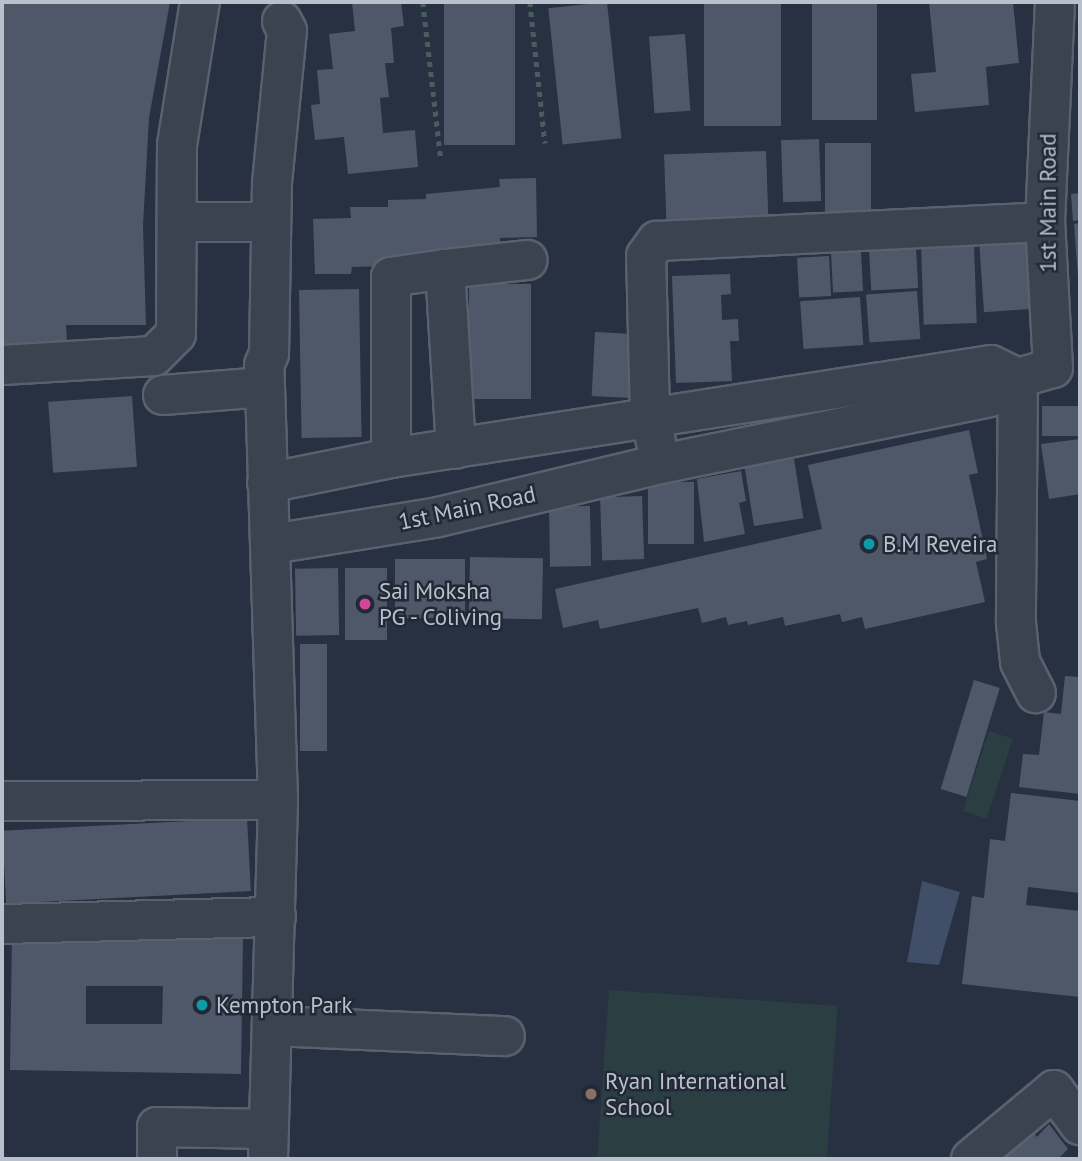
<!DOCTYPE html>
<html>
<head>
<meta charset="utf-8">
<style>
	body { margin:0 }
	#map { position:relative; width:1082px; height:1161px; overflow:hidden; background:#283141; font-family:"PT Sans",sans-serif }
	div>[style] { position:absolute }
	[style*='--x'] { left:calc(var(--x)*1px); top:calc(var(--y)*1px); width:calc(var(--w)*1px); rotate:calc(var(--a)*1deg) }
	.green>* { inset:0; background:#2b3f43; transform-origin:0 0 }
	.water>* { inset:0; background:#404e68 }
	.building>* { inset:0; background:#4f5869; transform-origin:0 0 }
	.path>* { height:4.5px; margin-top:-2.25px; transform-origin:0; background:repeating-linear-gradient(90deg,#4b5c60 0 5px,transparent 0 10px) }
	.roads { filter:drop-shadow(2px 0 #5a616e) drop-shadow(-2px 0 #5a616e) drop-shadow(0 2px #5a616e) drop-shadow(0 -2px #5a616e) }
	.minor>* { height:38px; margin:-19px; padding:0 19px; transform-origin:19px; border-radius:19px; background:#3c4350 }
	.dots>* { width:19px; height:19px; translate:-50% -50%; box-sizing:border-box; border:4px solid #212836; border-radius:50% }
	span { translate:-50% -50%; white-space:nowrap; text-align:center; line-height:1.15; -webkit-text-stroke:5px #212836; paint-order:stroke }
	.street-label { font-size:23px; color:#b9bfcb }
	.poi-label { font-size:23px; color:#b9bfcb }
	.left { translate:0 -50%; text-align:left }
	.frame { position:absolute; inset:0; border:4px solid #b9bfcb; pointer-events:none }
</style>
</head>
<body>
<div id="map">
	<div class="green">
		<i style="left:989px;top:731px;width:25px;height:84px;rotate:18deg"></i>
		<i style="left:609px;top:990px;width:229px;height:169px;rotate:4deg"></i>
	</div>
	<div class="water">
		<i style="clip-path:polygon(922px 881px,960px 892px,939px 965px,907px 962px)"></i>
	</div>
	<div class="building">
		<i style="clip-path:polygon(2px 2px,170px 2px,149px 118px,143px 226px,146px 325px,66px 325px,67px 341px,2px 345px)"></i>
		<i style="clip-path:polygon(352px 2px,401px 2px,404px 26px,391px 28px,394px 63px,385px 63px,389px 97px,380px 98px,383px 133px,415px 130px,418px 167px,348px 174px,344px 137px,315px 140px,311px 105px,320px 104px,317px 70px,333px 69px,329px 34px,355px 31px)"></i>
		<i style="left:444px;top:2px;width:71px;height:143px"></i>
		<i style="left:607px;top:2px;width:137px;height:59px;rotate:84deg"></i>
		<i style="left:704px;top:2px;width:77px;height:124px"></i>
		<i style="left:812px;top:2px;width:65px;height:118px"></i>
		<i style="clip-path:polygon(929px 2px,1013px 2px,1019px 63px,986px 67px,989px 105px,915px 112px,911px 74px,936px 72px)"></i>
		<i style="left:685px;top:34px;width:77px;height:36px;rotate:86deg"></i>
		<i style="left:819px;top:139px;width:62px;height:38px;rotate:88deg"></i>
		<i style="left:825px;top:143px;width:46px;height:72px"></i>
		<i style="left:766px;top:151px;width:69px;height:102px;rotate:88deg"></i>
		<i style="clip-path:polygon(536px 178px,537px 237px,500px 238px,501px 247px,464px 247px,464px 252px,389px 266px,352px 267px,351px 274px,315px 274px,313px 219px,351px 218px,350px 207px,388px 207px,388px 200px,426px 199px,426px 194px,500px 187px,499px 179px)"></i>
		<i style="clip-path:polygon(1080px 193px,1080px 220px,1073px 221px,1071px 194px)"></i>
		<i style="clip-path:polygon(1080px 223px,1080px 277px,1078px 277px,1074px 224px)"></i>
		<i style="left:1027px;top:239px;width:70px;height:48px;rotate:86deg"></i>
		<i style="left:974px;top:245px;width:78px;height:53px;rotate:88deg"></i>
		<i style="left:916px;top:247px;width:41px;height:47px;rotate:87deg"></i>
		<i style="left:861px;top:252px;width:39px;height:30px;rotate:87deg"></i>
		<i style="left:829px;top:256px;width:40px;height:32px;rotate:87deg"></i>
		<i style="clip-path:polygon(730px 274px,731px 294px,721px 295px,722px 320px,738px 319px,739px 341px,730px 341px,732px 381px,676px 383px,672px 276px)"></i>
		<i style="left:469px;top:284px;width:62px;height:115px"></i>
		<i style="left:359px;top:289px;width:148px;height:60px;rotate:89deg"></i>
		<i style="left:917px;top:291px;width:48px;height:51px;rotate:86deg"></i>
		<i style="left:860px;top:297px;width:48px;height:60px;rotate:86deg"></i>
		<i style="left:595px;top:332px;width:39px;height:64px;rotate:3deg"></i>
		<i style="left:132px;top:396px;width:71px;height:84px;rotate:86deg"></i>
		<i style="left:1080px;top:406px;width:30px;height:38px;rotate:90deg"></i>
		<i style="clip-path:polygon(969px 430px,978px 473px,969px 475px,987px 559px,976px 562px,985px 602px,865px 629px,862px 617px,842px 622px,840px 614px,785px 626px,783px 617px,748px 625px,747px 621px,728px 625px,726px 617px,702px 623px,698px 608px,600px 629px,598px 620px,563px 628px,555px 589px,822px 529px,808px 465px)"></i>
		<i style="clip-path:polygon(1080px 439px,1080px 494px,1049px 499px,1041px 444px)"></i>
		<i style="left:794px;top:459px;width:60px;height:50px;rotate:81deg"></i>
		<i style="clip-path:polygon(741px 471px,746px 501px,739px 503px,745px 534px,704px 542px,697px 479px)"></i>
		<i style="left:694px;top:482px;width:62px;height:46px;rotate:90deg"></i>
		<i style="left:642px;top:496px;width:63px;height:42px;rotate:88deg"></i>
		<i style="left:590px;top:506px;width:60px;height:41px;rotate:89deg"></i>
		<i style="left:470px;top:557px;width:73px;height:61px;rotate:1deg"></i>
		<i style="left:395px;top:559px;width:70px;height:59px"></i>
		<i style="left:338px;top:568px;width:67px;height:43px;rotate:89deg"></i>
		<i style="left:345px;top:568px;width:42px;height:72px"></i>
		<i style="left:300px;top:644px;width:27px;height:107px"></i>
		<i style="clip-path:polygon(1065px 676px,1080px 677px,1080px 794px,1019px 787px,1023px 754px,1039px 755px,1044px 712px,1061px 714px)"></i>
		<i style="left:974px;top:680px;width:27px;height:114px;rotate:17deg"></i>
		<i style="clip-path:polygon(1011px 793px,1080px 801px,1080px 893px,1028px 887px,1026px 905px,1080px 911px,1080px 997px,962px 984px,972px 896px,984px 898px,990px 839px,1005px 841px)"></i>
		<i style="left:247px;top:818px;width:73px;height:245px;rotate:87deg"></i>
		<i style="clip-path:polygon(evenodd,12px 935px,243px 938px,241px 1074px,10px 1070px,12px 935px,86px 986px,163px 986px,162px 1024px,86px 1024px,86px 986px)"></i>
		<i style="clip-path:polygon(1049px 1124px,1068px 1149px,1058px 1159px,1002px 1159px,1018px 1145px,1012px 1138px,1029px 1126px,1037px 1137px)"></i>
	</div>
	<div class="path">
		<i style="--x:423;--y:2;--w:159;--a:83.5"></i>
		<i style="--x:530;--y:2;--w:142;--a:83.9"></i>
	</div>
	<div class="roads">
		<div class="minor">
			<i style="--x:179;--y:222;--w:91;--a:0"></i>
			<i style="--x:445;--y:269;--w:83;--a:-6.2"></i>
			<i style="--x:2;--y:365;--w:152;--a:-3.4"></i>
			<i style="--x:154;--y:356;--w:31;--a:-45"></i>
			<i style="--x:176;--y:334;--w:189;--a:-89.7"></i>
			<i style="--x:177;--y:145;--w:145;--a:-80.9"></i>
			<i style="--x:1018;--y:378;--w:245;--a:90.5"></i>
			<i style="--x:1016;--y:623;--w:39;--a:84"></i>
			<i style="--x:1020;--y:662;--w:35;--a:63"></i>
			<i style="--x:163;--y:395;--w:102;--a:-4.5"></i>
			<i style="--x:656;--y:442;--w:27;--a:-103"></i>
			<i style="--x:650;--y:416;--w:160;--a:-91.4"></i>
			<i style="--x:646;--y:256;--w:19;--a:-54"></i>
			<i style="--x:657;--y:241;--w:388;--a:-2.8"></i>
			<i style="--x:391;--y:458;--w:181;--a:-90"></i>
			<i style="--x:391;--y:277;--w:55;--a:-8.4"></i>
			<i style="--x:445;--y:269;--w:180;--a:86.5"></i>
			<i style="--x:267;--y:483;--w:126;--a:-11.4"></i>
			<i style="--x:391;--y:458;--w:607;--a:-8.81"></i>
			<i style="--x:991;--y:365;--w:30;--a:26"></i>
			<i style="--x:272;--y:544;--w:168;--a:-9.2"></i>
			<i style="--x:438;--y:517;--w:229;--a:-13.4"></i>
			<i style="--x:661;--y:464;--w:336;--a:-11.5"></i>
			<i style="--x:990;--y:397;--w:34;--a:-34"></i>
			<i style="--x:1018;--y:378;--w:36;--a:-16"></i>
			<i style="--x:1053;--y:368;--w:146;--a:-93.1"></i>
			<i style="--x:1045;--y:222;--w:220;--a:-87.4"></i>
			<i style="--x:2;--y:801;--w:276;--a:-0.2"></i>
			<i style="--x:4;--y:924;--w:272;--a:-1.5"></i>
			<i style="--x:274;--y:1026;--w:231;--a:2.5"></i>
			<i style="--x:157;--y:1159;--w:32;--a:-90"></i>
			<i style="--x:157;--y:1127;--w:112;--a:1"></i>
			<i style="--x:268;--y:1159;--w:359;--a:-88.4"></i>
			<i style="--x:278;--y:800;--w:435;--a:-91.8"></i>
			<i style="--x:264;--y:365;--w:12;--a:-66"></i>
			<i style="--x:269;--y:354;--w:171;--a:-89"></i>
			<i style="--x:272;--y:183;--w:153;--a:-84.4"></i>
			<i style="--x:287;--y:31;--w:11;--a:-117"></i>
			<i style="--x:971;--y:1159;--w:108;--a:-39.7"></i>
			<i style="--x:1054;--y:1090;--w:44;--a:53.4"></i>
		</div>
	</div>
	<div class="dots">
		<i style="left:869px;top:544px;background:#0f9aa8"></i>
		<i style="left:365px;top:604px;background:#d1479c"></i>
		<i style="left:202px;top:1005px;background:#0f9aa8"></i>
		<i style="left:591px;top:1094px;background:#8d6e63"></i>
	</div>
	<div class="street-label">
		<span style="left:1048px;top:203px;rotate:-90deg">1st Main Road</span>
		<span style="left:467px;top:508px;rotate:-12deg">1st Main Road</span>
	</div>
	<div class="poi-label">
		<span class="left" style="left:883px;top:544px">B.M Reveira</span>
		<span class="left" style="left:379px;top:604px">Sai Moksha<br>PG - Coliving</span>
		<span class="left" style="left:216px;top:1005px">Kempton Park</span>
		<span class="left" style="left:605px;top:1094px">Ryan International<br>School</span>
	</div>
	<div class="frame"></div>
</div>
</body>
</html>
